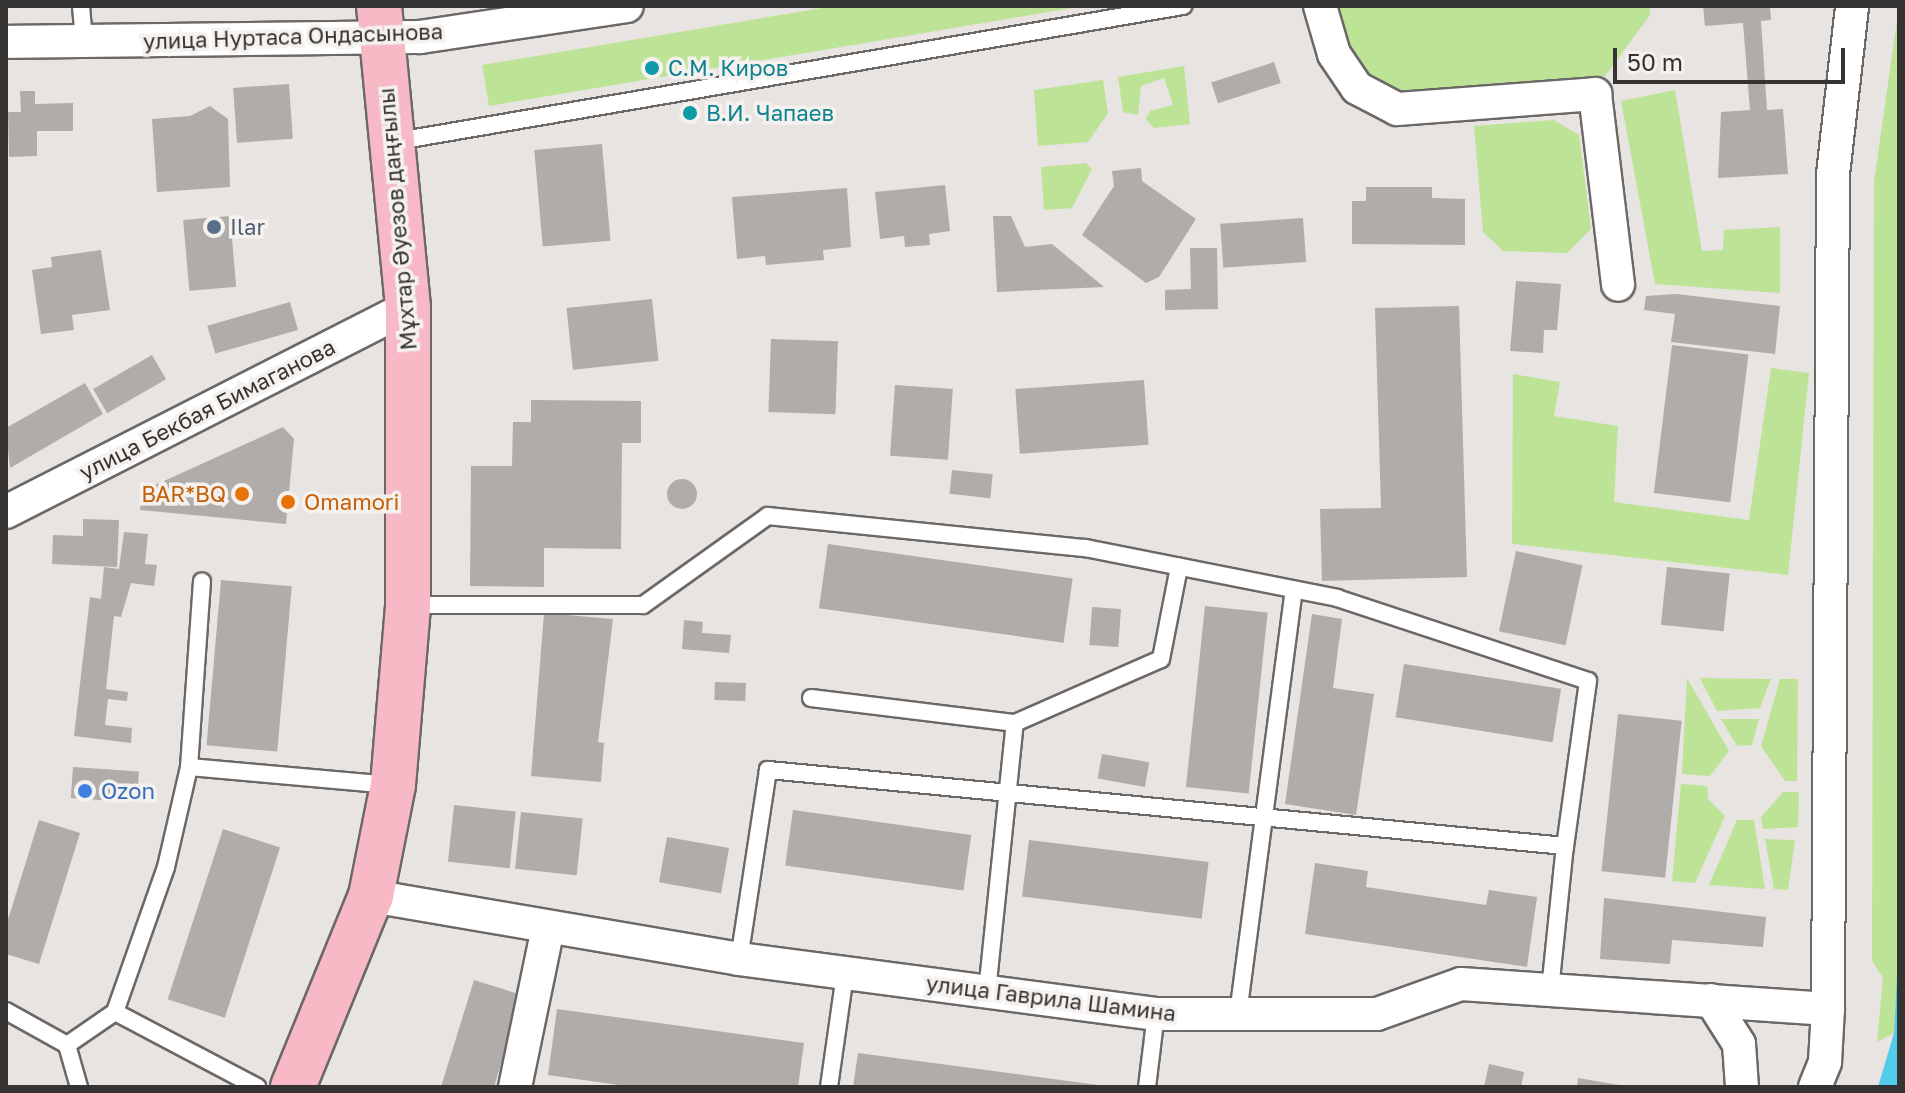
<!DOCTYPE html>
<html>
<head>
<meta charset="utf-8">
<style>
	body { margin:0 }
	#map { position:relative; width:1905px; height:1093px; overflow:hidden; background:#e8e4e1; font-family:"Golos Text",sans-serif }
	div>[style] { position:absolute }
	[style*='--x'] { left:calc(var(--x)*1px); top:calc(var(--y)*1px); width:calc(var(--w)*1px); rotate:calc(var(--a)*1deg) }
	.green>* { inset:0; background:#bde496 }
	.water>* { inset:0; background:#53cbea }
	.building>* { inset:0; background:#afaca9; transform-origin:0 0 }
	.round { border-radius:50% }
	.roads { filter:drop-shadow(2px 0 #6c6866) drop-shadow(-2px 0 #6c6866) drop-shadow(0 2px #6c6866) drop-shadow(0 -2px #6c6866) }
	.lane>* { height:16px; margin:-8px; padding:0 8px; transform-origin:8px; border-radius:8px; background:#fff }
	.street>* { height:32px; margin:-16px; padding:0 16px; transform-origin:16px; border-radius:16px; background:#fff }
	.primary>* { height:44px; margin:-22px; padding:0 22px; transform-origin:22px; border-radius:22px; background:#f8b9c7 }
	.dots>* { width:22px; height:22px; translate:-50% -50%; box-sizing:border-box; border:4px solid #f5f1ee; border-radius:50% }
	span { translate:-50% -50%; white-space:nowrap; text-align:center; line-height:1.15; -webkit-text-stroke:7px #f5f1ee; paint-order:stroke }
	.street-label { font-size:22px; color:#363433 }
	.culture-label { font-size:22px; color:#0d838f }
	.left { translate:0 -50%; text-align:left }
	.service-label { font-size:22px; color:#4e5e75 }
	.food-label { font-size:22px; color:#c56008 }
	.right { translate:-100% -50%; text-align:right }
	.shop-label { font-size:22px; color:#366cbe }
	.frame { position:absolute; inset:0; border:8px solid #363433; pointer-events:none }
	.scale { position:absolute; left:1613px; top:48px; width:232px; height:36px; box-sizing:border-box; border:4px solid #363433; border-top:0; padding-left:10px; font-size:24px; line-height:28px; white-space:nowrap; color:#363433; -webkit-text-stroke:6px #f5f1ee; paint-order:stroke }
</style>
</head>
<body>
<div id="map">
	<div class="green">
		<i style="clip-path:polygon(834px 6px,1085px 6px,489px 106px,482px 65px)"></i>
		<i style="clip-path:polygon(1331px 6px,1650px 6px,1650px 15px,1605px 76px,1410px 95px,1381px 88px,1364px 73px)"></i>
		<i style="clip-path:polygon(1899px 6px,1899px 936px,1894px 1033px,1877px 1042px,1883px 978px,1872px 961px,1874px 182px)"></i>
		<i style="clip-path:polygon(1184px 66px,1190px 124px,1154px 128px,1146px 119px,1150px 111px,1173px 105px,1164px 78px,1141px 86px,1138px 115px,1123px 112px,1118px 77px)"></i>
		<i style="clip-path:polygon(1103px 80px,1108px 113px,1088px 142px,1038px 146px,1034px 90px)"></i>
		<i style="clip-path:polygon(1675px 90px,1702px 251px,1723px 250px,1724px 230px,1780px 227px,1780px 293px,1655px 284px,1621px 101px)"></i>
		<i style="clip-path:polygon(1554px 120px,1579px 135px,1591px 229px,1567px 253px,1503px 251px,1483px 232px,1474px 126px)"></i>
		<i style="clip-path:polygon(1086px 163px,1092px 169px,1072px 208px,1044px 210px,1041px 167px)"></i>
		<i style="clip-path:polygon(1771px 368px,1809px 373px,1788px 575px,1512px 544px,1513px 374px,1560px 382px,1554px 416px,1618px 426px,1614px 502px,1749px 520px)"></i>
		<i style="clip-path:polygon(1687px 678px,1729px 751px,1710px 776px,1682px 774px)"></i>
		<i style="clip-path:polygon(1700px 678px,1771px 679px,1760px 708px,1717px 711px)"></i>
		<i style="clip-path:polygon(1780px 679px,1798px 679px,1797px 781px,1785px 781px,1761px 746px)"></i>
		<i style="clip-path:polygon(1721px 719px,1759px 719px,1752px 745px,1737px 746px)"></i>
		<i style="clip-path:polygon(1681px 784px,1707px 786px,1708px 799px,1725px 816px,1695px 883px,1672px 881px)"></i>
		<i style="clip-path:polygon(1783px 792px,1799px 792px,1798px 827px,1763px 829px,1761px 817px)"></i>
		<i style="clip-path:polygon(1737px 820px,1754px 820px,1765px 889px,1709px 885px)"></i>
		<i style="clip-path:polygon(1765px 839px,1795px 840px,1788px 890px,1774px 889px)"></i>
	</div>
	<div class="water">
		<i style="clip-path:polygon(1899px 936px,1899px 1087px,1878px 1087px,1894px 1033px)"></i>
	</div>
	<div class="building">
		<i style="clip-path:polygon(1703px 6px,1770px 6px,1771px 20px,1761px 21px,1767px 110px,1783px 109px,1788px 174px,1718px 178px,1721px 112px,1750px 110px,1743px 23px,1705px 26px)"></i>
		<i style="left:1274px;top:62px;width:22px;height:66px;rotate:72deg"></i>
		<i style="left:289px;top:84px;width:55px;height:56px;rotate:86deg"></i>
		<i style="clip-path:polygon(20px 91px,35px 91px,35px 104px,73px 103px,73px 131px,37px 131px,37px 156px,9px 157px,8px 112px,21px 112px)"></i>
		<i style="clip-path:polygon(210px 106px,228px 119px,230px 187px,157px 192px,152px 119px,190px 116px)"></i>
		<i style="left:602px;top:144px;width:97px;height:68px;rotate:85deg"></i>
		<i style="clip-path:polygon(1141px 168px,1142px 181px,1196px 219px,1159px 277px,1146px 283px,1082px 235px,1114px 186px,1112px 171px)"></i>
		<i style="clip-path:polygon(945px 185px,950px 231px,929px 234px,930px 245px,905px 247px,904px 236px,880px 239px,875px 192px)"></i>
		<i style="clip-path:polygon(1366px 187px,1432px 187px,1432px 198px,1465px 199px,1465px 245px,1352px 244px,1352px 201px,1366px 201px)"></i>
		<i style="clip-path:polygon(847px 188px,851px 247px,823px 250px,824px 260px,766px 265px,765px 256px,737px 259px,732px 197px)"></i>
		<i style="left:230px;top:216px;width:71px;height:47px;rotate:85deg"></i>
		<i style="clip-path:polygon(993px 216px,1011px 216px,1025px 247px,1052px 244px,1104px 287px,997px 292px)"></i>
		<i style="left:1303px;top:218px;width:44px;height:83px;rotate:86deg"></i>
		<i style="clip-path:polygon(1190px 248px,1217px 248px,1218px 309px,1165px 310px,1165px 290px,1191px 289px)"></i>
		<i style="clip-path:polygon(101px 250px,110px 310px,72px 315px,74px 330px,41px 334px,32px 270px,52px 267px,51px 257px)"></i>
		<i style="clip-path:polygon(1516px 281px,1561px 284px,1557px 330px,1544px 330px,1543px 353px,1510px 351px)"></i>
		<i style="clip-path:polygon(1676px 294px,1780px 306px,1775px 354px,1671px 342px,1675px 314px,1644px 310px,1646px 296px)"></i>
		<i style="left:652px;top:299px;width:62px;height:86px;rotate:84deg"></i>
		<i style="left:290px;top:302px;width:29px;height:86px;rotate:74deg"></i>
		<i style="clip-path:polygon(1459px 306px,1467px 577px,1322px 581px,1320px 509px,1381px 508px,1375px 308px)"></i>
		<i style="left:771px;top:339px;width:67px;height:73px;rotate:2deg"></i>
		<i style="left:1672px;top:345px;width:77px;height:149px;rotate:7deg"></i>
		<i style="left:152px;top:355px;width:28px;height:68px;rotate:60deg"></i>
		<i style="left:1144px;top:380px;width:65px;height:129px;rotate:86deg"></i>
		<i style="clip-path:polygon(85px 383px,103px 414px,10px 468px,6px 428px)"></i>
		<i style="left:895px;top:385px;width:58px;height:71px;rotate:4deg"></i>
		<i style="clip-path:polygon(531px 400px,641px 401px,641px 443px,622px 443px,621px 549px,544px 548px,544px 587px,470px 586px,471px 466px,512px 466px,513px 422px,531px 422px)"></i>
		<i style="clip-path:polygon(283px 427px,294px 439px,286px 524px,140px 510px,142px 491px)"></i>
		<i style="left:952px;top:470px;width:41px;height:24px;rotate:6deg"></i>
		<i class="round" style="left:667px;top:479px;width:30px;height:30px"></i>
		<i style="clip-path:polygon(83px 519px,119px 520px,117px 567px,52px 564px,53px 535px,83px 536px)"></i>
		<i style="clip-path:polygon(124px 532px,148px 534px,145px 564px,157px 565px,154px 586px,131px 583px,121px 617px,114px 616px,106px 689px,128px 692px,127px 701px,108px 699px,105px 725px,132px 728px,131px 743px,74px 736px,90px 597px,101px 599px,104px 567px,119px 569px)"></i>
		<i style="left:828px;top:544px;width:247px;height:65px;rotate:8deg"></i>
		<i style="left:1516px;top:551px;width:68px;height:82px;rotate:12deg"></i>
		<i style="left:1667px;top:567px;width:63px;height:58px;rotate:6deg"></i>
		<i style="left:221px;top:580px;width:71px;height:166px;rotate:5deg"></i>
		<i style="left:1205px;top:606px;width:63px;height:182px;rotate:6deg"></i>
		<i style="left:1092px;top:607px;width:29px;height:38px;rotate:4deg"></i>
		<i style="clip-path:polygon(544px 613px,613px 619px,598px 742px,604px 743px,601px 782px,531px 776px)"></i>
		<i style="clip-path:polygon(1312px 614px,1342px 619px,1333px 688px,1374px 694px,1356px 815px,1285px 804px)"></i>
		<i style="clip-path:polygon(684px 620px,703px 622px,702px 633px,731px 635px,729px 653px,682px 649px)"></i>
		<i style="left:1404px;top:664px;width:159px;height:54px;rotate:9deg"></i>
		<i style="left:715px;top:682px;width:31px;height:18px;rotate:2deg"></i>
		<i style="left:1618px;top:714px;width:64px;height:158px;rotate:6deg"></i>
		<i style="left:1102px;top:754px;width:48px;height:25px;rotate:10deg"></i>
		<i style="left:73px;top:767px;width:66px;height:31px;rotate:4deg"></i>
		<i style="left:454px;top:805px;width:62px;height:57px;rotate:6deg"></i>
		<i style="left:793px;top:810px;width:180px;height:56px;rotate:8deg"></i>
		<i style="left:521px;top:812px;width:62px;height:57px;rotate:6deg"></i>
		<i style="clip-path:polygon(39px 820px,80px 833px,39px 964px,6px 954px,6px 926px)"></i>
		<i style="left:223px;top:829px;width:60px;height:179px;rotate:18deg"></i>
		<i style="left:667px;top:837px;width:63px;height:46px;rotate:10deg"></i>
		<i style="left:1029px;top:840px;width:181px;height:57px;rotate:7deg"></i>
		<i style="clip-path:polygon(1315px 863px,1368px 871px,1366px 887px,1486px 905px,1489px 890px,1537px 897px,1527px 967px,1305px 934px)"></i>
		<i style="clip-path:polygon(1604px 898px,1766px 917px,1763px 947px,1672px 940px,1670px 964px,1600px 959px)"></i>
		<i style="clip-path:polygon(474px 980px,522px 995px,494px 1087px,441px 1087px)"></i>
		<i style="clip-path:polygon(557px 1009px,804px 1043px,798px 1087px,633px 1087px,548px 1075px)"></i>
		<i style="clip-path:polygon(858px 1053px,1098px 1085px,1098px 1087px,853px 1087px)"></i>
		<i style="clip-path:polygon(1489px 1064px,1524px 1072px,1521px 1087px,1484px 1087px)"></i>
		<i style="clip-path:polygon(1578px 1078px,1619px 1085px,1618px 1087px,1577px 1087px)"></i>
	</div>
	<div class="roads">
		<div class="lane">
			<i style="--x:81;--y:6;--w:35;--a:85"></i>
			<i style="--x:392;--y:142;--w:803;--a:-9.76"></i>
			<i style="--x:409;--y:605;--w:234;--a:0"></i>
			<i style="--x:643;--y:605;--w:153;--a:-35.5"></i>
			<i style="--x:768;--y:516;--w:319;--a:5.8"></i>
			<i style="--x:1085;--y:548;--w:257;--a:11.2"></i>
			<i style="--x:1337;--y:598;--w:264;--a:18.3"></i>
			<i style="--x:1588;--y:681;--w:167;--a:97.9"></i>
			<i style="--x:1565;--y:846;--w:801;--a:-174.55"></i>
			<i style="--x:768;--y:770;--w:191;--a:98.7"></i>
			<i style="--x:811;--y:698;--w:206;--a:7"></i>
			<i style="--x:1015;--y:723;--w:159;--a:-23.7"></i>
			<i style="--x:1161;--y:659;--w:94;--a:-78.9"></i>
			<i style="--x:189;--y:767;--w:186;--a:-86"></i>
			<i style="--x:1550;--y:990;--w:145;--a:-84.1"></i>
			<i style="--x:987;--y:992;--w:270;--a:-84.1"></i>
			<i style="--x:6;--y:1011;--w:70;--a:29.1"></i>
			<i style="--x:67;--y:1045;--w:58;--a:-34.5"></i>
			<i style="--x:115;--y:1012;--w:154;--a:-70.6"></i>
			<i style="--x:166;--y:867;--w:103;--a:-77"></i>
			<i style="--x:189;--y:767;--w:203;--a:5.1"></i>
			<i style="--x:115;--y:1012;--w:161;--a:27.8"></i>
			<i style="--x:1238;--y:1014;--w:428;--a:-82.5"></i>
			<i style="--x:67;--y:1045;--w:44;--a:74.1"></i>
			<i style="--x:829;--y:1087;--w:114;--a:-81.9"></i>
			<i style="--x:1147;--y:1087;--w:74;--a:-83"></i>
		</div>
		<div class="street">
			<i style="--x:1320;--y:6;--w:50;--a:73.7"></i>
			<i style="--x:1334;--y:54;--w:41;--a:55.9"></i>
			<i style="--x:1357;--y:88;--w:45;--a:27.7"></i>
			<i style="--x:1397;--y:109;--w:199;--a:-4.3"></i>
			<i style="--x:1595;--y:94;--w:192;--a:83.1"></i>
			<i style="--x:6;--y:42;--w:414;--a:-0.7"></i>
			<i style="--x:420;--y:37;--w:209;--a:-8.5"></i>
			<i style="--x:6;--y:512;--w:451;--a:-27"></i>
			<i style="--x:371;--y:896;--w:373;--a:9.7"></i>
			<i style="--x:739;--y:959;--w:421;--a:7.5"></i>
			<i style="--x:1156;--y:1014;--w:221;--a:0"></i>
			<i style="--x:1377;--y:1014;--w:89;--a:-19.7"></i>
			<i style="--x:1461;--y:984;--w:368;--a:3.9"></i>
			<i style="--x:1711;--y:1000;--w:52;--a:57.5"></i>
			<i style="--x:1739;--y:1044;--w:43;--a:86"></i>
			<i style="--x:515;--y:1087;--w:162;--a:-78.3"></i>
			<i style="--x:1815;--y:1087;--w:27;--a:-68"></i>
			<i style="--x:1825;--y:1062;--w:53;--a:-86.8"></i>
			<i style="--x:1828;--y:1009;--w:835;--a:-89.66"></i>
			<i style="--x:1833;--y:174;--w:169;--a:-83.5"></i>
		</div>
		<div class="primary">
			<i style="--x:293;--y:1087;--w:206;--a:-67.8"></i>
			<i style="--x:371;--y:896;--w:113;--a:-78.8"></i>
			<i style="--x:393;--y:785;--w:181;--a:-85.2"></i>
			<i style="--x:408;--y:605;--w:298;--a:-90"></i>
			<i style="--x:408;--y:307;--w:302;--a:-95.5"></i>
		</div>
	</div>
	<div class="dots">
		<i style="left:652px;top:68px;background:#0f9aa8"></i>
		<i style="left:690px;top:113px;background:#0f9aa8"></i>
		<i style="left:214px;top:227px;background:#5c6f8a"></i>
		<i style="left:242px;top:494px;background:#e8710a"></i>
		<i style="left:288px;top:502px;background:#e8710a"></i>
		<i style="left:85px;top:791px;background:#3f7fe0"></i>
	</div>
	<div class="street-label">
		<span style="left:293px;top:36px;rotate:-2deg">улица Нуртаса Ондасынова</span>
		<span style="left:397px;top:219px;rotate:-95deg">Мұхтар Әуезов даңғылы</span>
		<span style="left:207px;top:409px;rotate:-27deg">улица Бекбая Бимаганова</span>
		<span style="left:1051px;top:998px;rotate:7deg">улица Гаврила Шамина</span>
	</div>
	<div class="culture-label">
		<span class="left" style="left:668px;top:68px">С.М. Киров</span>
		<span class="left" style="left:706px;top:113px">В.И. Чапаев</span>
	</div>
	<div class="service-label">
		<span class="left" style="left:230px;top:227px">Ilar</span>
	</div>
	<div class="food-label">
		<span class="right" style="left:226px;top:494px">BAR*BQ</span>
		<span class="left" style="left:304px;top:502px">Omamori</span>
	</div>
	<div class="shop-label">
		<span class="left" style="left:101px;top:791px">Ozon</span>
	</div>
	<div class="frame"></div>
	<div class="scale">50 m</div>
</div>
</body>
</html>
